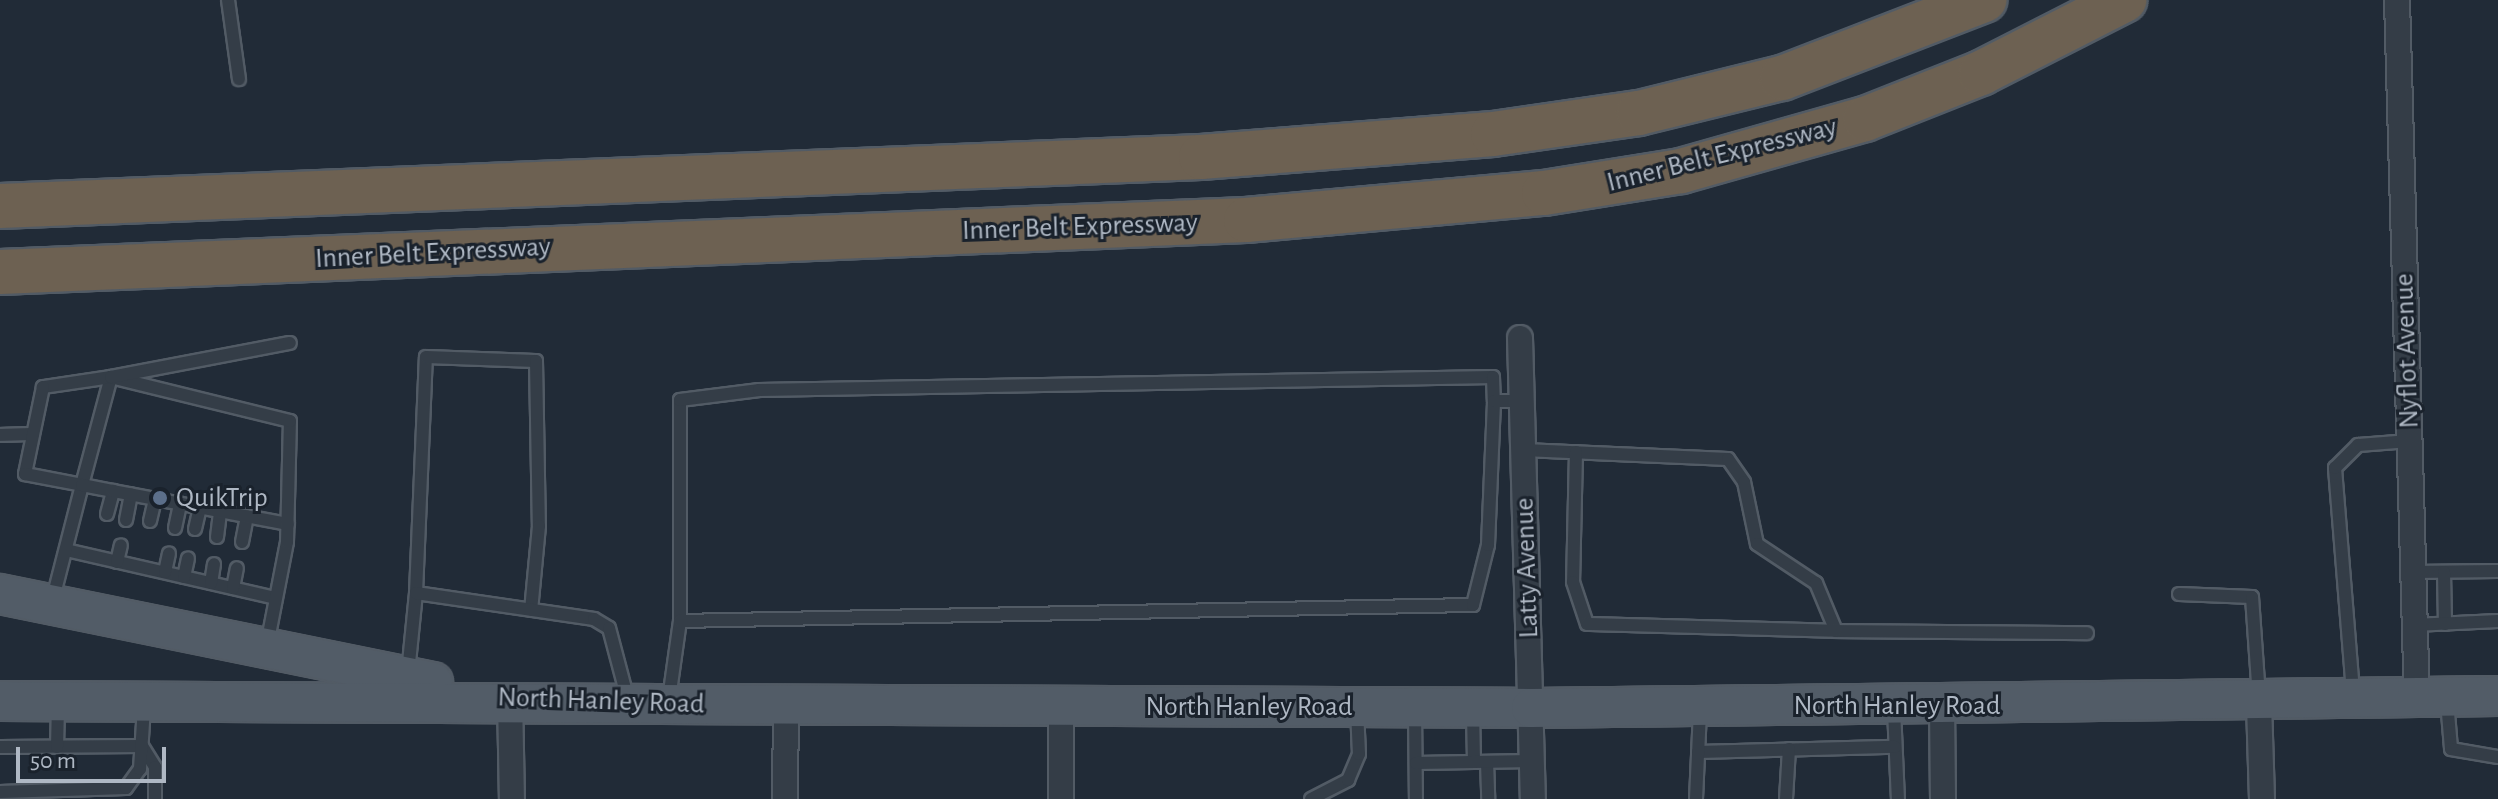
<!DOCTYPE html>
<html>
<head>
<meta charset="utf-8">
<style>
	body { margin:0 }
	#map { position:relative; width:2498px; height:799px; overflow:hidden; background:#212b37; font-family:"Alegreya Sans",sans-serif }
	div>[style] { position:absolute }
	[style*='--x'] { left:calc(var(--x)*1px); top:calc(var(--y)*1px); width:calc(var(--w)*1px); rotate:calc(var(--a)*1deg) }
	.roads { filter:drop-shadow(2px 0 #525b65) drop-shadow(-2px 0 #525b65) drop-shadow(0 2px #525b65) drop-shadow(0 -2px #525b65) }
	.service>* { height:12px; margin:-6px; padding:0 6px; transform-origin:6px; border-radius:6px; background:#343d47 }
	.minor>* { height:24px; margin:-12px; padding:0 12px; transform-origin:12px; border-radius:12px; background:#343d47 }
	.primary>* { height:38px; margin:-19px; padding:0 19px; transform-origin:19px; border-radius:19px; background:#525c67 }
	.motorway>* { height:44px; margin:-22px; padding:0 22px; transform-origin:22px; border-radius:22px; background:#6d6152 }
	.dots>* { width:22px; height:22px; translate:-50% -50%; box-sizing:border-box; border:4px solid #1a222c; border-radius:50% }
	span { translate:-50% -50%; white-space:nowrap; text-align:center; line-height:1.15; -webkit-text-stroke:6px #1a222c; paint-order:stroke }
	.street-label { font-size:28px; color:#afb8c4 }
	.poi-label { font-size:28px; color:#afb8c4 }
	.left { translate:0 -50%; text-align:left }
	.scale { position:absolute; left:16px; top:747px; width:150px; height:36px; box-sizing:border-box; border:4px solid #afb8c4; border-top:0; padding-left:10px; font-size:24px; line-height:28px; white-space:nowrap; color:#afb8c4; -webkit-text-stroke:6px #1a222c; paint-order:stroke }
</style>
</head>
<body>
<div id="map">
	<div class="roads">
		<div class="service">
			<i style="--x:228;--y:0;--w:80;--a:82.1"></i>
			<i style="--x:0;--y:435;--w:33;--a:-2"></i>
			<i style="--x:1524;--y:450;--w:204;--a:2.5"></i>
			<i style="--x:1728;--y:459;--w:28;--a:55"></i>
			<i style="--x:1744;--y:482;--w:63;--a:78.2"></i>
			<i style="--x:1757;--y:544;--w:71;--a:33.5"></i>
			<i style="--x:1816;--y:583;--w:52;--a:67.4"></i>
			<i style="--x:1836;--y:631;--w:251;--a:0.5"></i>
			<i style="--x:1576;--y:452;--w:130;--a:91.3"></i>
			<i style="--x:1573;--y:582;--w:44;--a:71.6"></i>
			<i style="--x:1587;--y:624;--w:249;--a:1.6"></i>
			<i style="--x:107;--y:514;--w:24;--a:-75"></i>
			<i style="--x:126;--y:520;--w:26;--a:-79"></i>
			<i style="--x:150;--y:521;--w:23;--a:-77"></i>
			<i style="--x:175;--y:528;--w:25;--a:-78"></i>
			<i style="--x:195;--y:529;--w:23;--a:-77"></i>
			<i style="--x:217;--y:537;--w:26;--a:-83"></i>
			<i style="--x:242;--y:542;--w:26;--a:-79"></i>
			<i style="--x:66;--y:550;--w:215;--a:12.9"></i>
			<i style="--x:117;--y:562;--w:17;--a:-77"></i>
			<i style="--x:165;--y:572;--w:19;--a:-78"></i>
			<i style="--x:2413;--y:572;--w:85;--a:-0.7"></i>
			<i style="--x:2444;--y:572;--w:52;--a:88.9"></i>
			<i style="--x:184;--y:577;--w:19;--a:-78"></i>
			<i style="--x:211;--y:583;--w:19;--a:-81"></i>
			<i style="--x:233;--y:588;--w:20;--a:-79"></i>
			<i style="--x:416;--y:593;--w:236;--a:-87.6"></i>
			<i style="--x:426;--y:357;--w:110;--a:2.1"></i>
			<i style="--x:536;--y:361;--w:165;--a:89"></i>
			<i style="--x:539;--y:526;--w:84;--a:95.4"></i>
			<i style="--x:2179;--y:594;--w:73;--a:2.4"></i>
			<i style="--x:2252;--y:597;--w:100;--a:86"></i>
			<i style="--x:52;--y:602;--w:121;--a:-75.6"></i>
			<i style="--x:82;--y:485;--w:112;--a:-75"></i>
			<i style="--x:111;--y:377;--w:69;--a:171.6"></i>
			<i style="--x:43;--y:387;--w:89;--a:101.7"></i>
			<i style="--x:25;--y:474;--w:58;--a:10.9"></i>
			<i style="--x:82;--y:485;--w:32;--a:11"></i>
			<i style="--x:113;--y:491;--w:178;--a:10.7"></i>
			<i style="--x:680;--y:621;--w:221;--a:-90"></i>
			<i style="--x:680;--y:400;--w:80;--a:-7.2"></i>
			<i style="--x:759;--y:390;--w:734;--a:-1.01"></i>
			<i style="--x:1493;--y:377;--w:24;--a:88"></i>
			<i style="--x:2414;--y:625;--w:84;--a:-2.7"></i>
			<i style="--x:267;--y:645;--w:105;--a:-79"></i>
			<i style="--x:287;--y:542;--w:121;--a:-88.6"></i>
			<i style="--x:290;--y:421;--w:184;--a:-166.2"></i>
			<i style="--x:111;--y:377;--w:182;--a:-10.8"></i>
			<i style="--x:408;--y:673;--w:80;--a:-84.3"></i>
			<i style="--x:416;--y:593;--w:180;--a:8.3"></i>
			<i style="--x:594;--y:619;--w:17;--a:31"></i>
			<i style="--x:609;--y:628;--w:74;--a:75.2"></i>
			<i style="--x:2353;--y:692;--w:225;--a:-94.6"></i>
			<i style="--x:2335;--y:468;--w:33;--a:-45"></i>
			<i style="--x:2358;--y:445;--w:52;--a:-4.4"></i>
			<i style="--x:669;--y:699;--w:79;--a:-82"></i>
			<i style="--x:680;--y:621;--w:793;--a:-1.16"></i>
			<i style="--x:1473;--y:605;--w:62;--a:-76"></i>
			<i style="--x:1488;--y:545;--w:144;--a:-87.6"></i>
			<i style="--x:1494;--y:401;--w:28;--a:0"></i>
			<i style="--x:2447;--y:701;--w:48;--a:85.2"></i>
			<i style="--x:2451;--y:749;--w:48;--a:9.7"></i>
			<i style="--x:1894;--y:709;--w:90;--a:87.5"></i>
			<i style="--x:1415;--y:710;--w:89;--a:89.4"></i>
			<i style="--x:1473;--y:713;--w:49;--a:88.8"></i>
			<i style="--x:0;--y:747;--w:142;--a:-0.4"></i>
			<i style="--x:142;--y:746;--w:25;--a:58"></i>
			<i style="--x:155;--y:767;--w:32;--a:90"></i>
			<i style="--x:57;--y:747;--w:41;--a:-88.6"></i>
			<i style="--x:1698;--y:752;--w:197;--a:-1.5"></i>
			<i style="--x:1487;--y:762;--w:37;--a:88"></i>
			<i style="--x:1416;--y:763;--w:116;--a:-1"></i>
			<i style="--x:0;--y:792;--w:126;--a:-1.8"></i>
			<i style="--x:126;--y:788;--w:24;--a:-54"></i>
			<i style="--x:140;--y:769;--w:62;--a:-86.3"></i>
			<i style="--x:1311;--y:799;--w:42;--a:-27.2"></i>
			<i style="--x:1348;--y:780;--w:28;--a:-67"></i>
			<i style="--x:1359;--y:754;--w:44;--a:-92.6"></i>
			<i style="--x:1696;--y:799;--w:89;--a:-87.4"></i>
			<i style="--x:1786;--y:799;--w:50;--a:-86.6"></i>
		</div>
		<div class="minor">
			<i style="--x:2397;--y:0;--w:703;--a:88.37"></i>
			<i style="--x:1520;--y:338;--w:461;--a:88.4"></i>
			<i style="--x:510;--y:698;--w:101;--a:88.9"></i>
			<i style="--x:2259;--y:704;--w:95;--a:88.2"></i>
			<i style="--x:1942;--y:705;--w:94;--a:89.4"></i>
			<i style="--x:1061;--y:707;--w:92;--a:90"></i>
			<i style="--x:785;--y:799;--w:91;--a:-89.4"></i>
		</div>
		<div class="primary">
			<i style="--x:0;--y:594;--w:442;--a:11.5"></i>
			<i style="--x:0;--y:701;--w:1531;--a:0.26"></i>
			<i style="--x:1531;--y:708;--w:967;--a:-0.71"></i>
		</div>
		<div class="motorway">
			<i style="--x:0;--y:206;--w:1202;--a:-2.34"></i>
			<i style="--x:1201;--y:157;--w:293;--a:-4.5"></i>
			<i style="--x:1493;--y:134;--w:148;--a:-8.2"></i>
			<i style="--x:1639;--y:113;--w:147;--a:-13.8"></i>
			<i style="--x:1782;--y:78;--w:217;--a:-21.1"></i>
			<i style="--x:0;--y:272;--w:1247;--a:-2.39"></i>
			<i style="--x:1246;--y:220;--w:299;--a:-5.2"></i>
			<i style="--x:1544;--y:193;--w:139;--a:-9.1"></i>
			<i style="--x:1681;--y:171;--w:191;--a:-15.8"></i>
			<i style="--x:1865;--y:119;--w:125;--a:-21.6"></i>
			<i style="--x:1981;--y:73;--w:161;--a:-27"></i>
		</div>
	</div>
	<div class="dots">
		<i style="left:160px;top:498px;background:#5c6f8a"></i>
	</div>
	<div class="street-label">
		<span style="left:1722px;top:155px;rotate:-14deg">Inner Belt Expressway</span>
		<span style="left:1080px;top:227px;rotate:-2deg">Inner Belt Expressway</span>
		<span style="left:433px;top:253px;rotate:-3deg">Inner Belt Expressway</span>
		<span style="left:2407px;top:351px;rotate:-92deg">Nyflot Avenue</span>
		<span style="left:1527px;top:568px;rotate:-92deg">Latty Avenue</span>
		<span style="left:601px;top:701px;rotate:2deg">North Hanley Road</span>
		<span style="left:1897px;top:706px">North Hanley Road</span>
		<span style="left:1249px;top:707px">North Hanley Road</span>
	</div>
	<div class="poi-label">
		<span class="left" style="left:176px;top:498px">QuikTrip</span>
	</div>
	<div class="scale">50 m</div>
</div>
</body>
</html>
